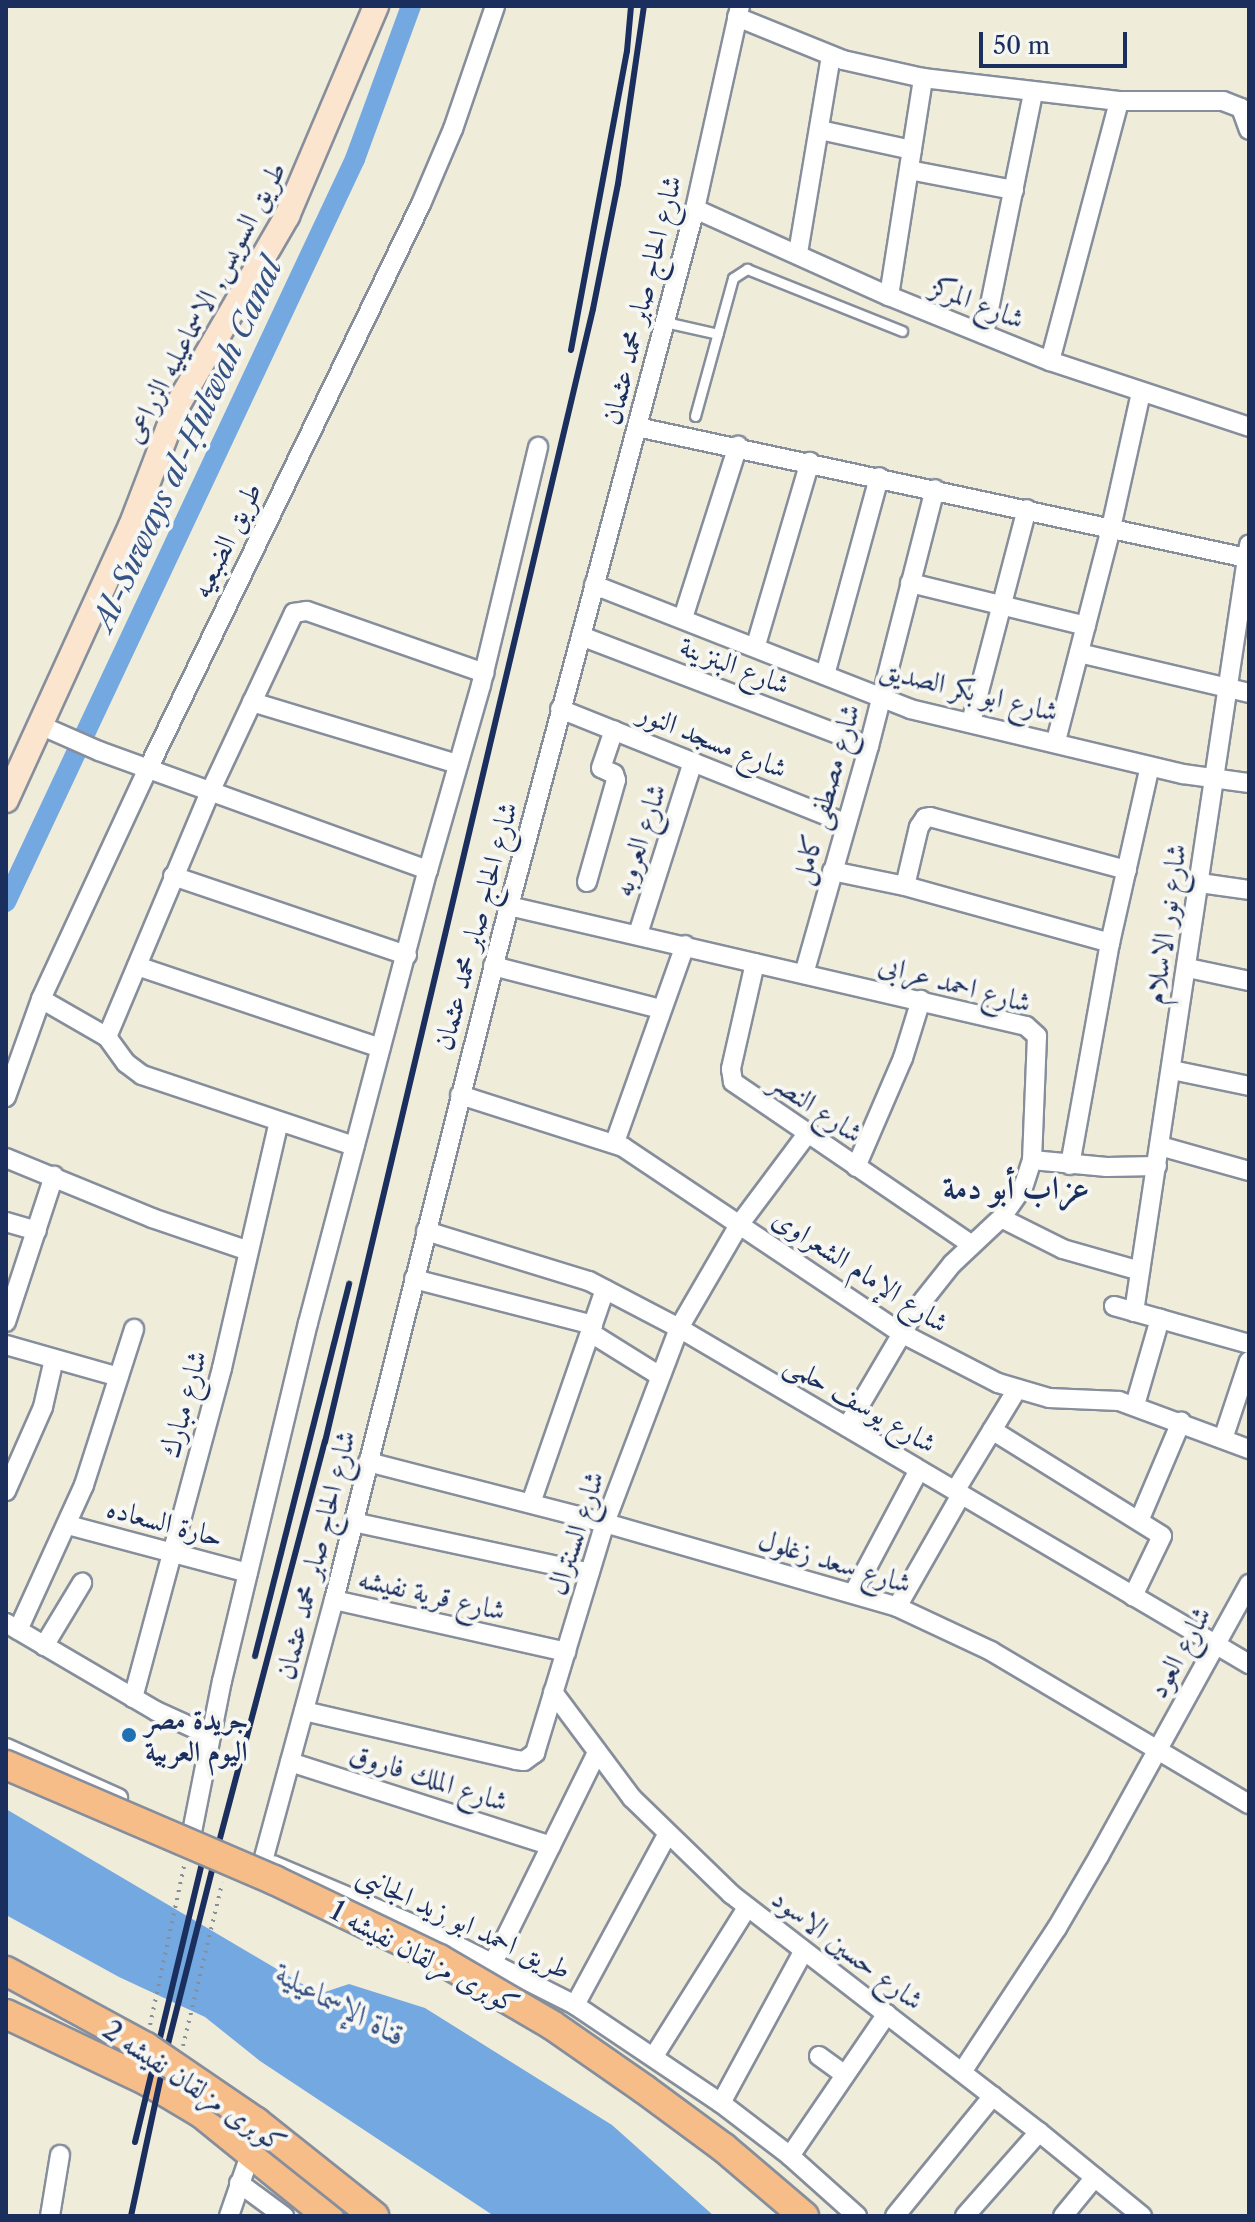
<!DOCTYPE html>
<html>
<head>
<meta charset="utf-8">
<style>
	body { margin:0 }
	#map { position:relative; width:1255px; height:2222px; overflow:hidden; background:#f0ecda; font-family:"Libre Caslon Text",Amiri,serif }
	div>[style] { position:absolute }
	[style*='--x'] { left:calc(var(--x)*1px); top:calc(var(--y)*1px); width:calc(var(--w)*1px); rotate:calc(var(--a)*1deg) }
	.water>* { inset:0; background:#74a8e1 }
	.canal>* { height:20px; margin:-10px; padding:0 10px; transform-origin:10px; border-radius:10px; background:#74a8e1 }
	.path>* { height:4px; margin-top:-2px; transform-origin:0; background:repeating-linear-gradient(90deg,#868e9c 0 2px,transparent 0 8px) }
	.roads { filter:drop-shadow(2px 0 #868e9c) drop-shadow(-2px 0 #868e9c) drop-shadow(0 2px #868e9c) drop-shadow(0 -2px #868e9c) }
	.service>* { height:9px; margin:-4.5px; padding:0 4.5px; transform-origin:4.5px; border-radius:4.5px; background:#fff }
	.minor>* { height:18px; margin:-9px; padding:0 9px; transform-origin:9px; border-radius:9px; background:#fff }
	.secondary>* { height:24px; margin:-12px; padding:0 12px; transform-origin:12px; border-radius:12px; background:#fce5cf }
	.trunk>* { height:28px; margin:-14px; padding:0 14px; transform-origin:14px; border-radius:14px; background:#f7bd88 }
	.rail>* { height:6px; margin:-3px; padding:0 3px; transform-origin:3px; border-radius:3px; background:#1b2f5e }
	.bridges { filter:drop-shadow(2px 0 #868e9c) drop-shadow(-2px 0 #868e9c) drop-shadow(0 2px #868e9c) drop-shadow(0 -2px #868e9c) }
	.trunk-bridge>* { height:28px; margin:-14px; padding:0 14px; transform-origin:14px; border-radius:14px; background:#f7bd88 }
	.dots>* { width:22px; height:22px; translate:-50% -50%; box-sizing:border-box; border:4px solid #f6f6f2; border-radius:50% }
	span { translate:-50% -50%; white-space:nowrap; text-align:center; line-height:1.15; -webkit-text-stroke:8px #f6f6f2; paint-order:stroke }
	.street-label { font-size:28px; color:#1b2f5e }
	.poi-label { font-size:28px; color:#1b2f5e; font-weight:700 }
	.left { translate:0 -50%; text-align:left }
	.water-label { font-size:30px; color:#365385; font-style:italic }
	.quarter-label { font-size:32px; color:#1b2f5e; font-weight:700 }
	.frame { position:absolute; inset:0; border:8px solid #1b2f5e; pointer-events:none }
	.scale { position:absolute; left:979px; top:32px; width:148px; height:36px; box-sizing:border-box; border:4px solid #1b2f5e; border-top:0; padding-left:10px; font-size:24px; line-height:28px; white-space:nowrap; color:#1b2f5e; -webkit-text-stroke:6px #f6f6f2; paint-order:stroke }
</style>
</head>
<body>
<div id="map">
	<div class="water">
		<i style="clip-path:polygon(6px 1809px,319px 1994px,349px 1984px,425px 2008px,612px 2125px,714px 2216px,494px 2216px,260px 2061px,205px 2017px,119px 1977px,6px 1915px)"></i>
	</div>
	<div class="canal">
		<i style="--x:6;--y:902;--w:821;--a:-64.84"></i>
		<i style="--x:355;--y:159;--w:163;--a:-69.9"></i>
	</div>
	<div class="path">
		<i style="--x:150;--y:2025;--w:163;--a:-77.9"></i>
		<i style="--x:183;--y:2046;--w:168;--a:-76.5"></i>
	</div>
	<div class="roads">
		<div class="service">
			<i style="--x:665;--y:322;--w:54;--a:12.8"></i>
			<i style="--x:695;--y:416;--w:143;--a:-74.6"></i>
			<i style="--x:733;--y:278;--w:17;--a:-33"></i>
			<i style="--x:747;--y:269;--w:167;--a:21.8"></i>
		</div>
		<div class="minor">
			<i style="--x:737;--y:17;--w:114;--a:22.1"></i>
			<i style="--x:843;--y:60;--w:82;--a:12.7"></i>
			<i style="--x:923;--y:78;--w:197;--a:6.7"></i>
			<i style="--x:1119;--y:101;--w:104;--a:0"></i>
			<i style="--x:1223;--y:101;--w:19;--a:21"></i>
			<i style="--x:1241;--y:108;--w:23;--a:70"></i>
			<i style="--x:820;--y:130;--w:94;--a:12.3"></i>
			<i style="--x:909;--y:170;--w:107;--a:10.8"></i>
			<i style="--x:695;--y:209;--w:213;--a:24.2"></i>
			<i style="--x:889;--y:296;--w:174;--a:22"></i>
			<i style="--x:1050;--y:361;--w:210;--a:18.3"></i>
			<i style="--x:798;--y:253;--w:200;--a:-80.5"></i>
			<i style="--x:889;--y:296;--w:221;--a:-81.1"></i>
			<i style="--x:984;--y:334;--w:246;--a:-78.5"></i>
			<i style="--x:1050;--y:361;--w:269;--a:-75.1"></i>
			<i style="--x:637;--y:427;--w:624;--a:12.12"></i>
			<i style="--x:910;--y:583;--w:181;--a:13.7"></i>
			<i style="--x:594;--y:585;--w:339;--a:21.4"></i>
			<i style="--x:910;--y:709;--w:281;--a:13.4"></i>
			<i style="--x:1183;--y:774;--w:67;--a:7.8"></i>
			<i style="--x:683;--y:618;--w:181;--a:-72.3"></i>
			<i style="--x:581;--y:636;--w:308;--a:20.9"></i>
			<i style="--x:756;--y:645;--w:191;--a:-73.6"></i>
			<i style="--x:1079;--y:653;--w:175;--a:13.2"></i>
			<i style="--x:825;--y:675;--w:205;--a:-74.7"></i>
			<i style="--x:252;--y:702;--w:215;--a:16.8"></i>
			<i style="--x:560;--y:709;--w:307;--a:21.8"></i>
			<i style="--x:971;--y:722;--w:220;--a:-75.3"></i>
			<i style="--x:42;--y:726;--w:62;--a:23.7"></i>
			<i style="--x:99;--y:751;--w:350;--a:19.9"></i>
			<i style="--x:1056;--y:741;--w:220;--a:-75.5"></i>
			<i style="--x:1111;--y:528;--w:138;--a:-77.5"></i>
			<i style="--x:832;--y:871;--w:75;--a:11.6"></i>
			<i style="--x:905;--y:886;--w:213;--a:15.5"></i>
			<i style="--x:173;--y:876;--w:247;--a:18.7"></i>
			<i style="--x:587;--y:882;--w:106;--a:-74.1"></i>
			<i style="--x:616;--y:780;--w:6;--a:-108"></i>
			<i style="--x:614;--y:774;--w:14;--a:-155"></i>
			<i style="--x:601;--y:768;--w:40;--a:-71.1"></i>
			<i style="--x:1200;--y:883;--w:49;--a:8.1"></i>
			<i style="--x:905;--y:886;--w:61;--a:-76.7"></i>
			<i style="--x:919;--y:827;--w:11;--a:-56"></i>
			<i style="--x:925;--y:818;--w:5;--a:-11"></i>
			<i style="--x:930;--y:817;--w:204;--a:15.1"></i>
			<i style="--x:509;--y:906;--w:531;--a:13.07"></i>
			<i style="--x:1026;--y:1026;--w:15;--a:42"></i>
			<i style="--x:1037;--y:1036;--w:124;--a:92.3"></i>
			<i style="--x:1032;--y:1160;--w:28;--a:108"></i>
			<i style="--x:1023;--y:1187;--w:38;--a:125"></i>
			<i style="--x:1001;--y:1218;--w:67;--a:136.8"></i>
			<i style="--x:952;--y:1264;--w:56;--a:128.5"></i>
			<i style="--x:917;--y:1308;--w:138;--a:120.5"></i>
			<i style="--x:638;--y:934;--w:181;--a:-72.3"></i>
			<i style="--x:755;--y:963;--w:109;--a:102.8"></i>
			<i style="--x:731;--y:1069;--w:13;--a:81"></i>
			<i style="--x:733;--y:1082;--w:289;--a:34.3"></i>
			<i style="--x:137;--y:966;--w:257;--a:18.6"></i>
			<i style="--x:493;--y:966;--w:173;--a:14.4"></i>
			<i style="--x:1188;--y:968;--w:62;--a:12"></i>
			<i style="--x:804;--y:974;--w:237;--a:-74.1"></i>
			<i style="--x:869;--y:746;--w:265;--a:-75.6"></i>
			<i style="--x:41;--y:999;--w:76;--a:29.9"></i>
			<i style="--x:107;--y:1037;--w:32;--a:54"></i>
			<i style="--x:126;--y:1063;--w:20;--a:37"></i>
			<i style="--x:142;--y:1075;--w:224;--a:18.5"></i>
			<i style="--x:107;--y:1037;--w:266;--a:-67.2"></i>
			<i style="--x:210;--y:792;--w:198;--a:-64.9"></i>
			<i style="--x:294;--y:613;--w:13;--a:-9"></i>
			<i style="--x:307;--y:611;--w:188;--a:19.3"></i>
			<i style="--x:1172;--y:1070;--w:79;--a:11.7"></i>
			<i style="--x:460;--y:1095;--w:171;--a:17.7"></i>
			<i style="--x:623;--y:1147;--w:334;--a:33.8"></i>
			<i style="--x:901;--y:1333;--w:109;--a:27.3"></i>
			<i style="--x:998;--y:1383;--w:53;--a:16.4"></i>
			<i style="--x:1049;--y:1398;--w:70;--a:2.5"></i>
			<i style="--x:1119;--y:1401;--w:139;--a:20.3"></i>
			<i style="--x:6;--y:1097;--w:104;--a:-70.3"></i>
			<i style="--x:41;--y:999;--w:254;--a:-65.1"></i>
			<i style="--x:148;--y:769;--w:627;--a:-64.21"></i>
			<i style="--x:421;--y:204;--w:82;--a:-66.9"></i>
			<i style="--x:453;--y:129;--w:130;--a:-71.1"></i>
			<i style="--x:615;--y:1142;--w:209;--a:-70.4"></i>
			<i style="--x:1160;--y:1146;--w:92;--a:15.7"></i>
			<i style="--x:6;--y:1158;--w:158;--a:22.3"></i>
			<i style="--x:152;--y:1218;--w:102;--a:18.8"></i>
			<i style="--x:1032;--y:1160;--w:75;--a:5.3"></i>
			<i style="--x:1107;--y:1167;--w:50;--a:-1.1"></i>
			<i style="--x:1070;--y:1165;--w:226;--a:-79.8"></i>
			<i style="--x:1110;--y:943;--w:181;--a:-77.3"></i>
			<i style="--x:856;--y:1167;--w:119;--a:-66.7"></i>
			<i style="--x:903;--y:1058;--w:61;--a:-72.8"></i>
			<i style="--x:1001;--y:1218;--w:69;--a:26.6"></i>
			<i style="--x:1063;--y:1249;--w:80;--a:15.9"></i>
			<i style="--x:6;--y:1222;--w:32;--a:16"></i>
			<i style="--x:426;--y:1231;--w:170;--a:17.1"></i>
			<i style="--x:589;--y:1281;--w:102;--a:27.6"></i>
			<i style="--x:679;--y:1328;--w:662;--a:30.52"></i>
			<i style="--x:414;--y:1279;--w:185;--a:14.4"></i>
			<i style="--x:1114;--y:1306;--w:140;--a:15.7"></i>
			<i style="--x:1134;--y:1312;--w:776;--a:-81.47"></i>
			<i style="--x:6;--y:1322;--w:154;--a:-71.8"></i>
			<i style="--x:591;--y:1333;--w:81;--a:31.9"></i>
			<i style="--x:6;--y:1345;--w:117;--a:15.8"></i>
			<i style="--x:1135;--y:1405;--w:90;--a:-73.8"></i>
			<i style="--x:992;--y:1430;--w:200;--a:31.9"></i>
			<i style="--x:1162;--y:1536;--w:67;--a:115.8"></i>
			<i style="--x:1223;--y:1439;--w:82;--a:-71.6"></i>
			<i style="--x:368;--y:1462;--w:245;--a:14.4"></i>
			<i style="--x:605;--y:1523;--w:304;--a:16"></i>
			<i style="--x:897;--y:1607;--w:104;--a:25.1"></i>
			<i style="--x:991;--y:1651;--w:300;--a:30.7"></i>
			<i style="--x:6;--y:1491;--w:92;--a:-66.2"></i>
			<i style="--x:43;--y:1407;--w:49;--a:-77.1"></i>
			<i style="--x:955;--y:1491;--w:117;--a:-58.6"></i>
			<i style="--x:531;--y:1503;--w:226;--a:-70.9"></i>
			<i style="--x:1139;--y:1521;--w:108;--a:-67"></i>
			<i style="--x:353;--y:1522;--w:242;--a:12.1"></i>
			<i style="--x:68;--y:1525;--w:186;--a:14.9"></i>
			<i style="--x:854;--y:1592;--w:138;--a:-62"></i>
			<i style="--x:334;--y:1600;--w:238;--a:12.6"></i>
			<i style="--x:897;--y:1607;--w:129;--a:-60.3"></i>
			<i style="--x:6;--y:1623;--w:174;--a:30.4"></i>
			<i style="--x:156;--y:1711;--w:60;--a:24.4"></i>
			<i style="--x:18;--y:1630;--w:159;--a:-65.5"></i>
			<i style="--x:84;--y:1485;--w:164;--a:-72.2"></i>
			<i style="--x:44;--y:1646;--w:74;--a:-58.9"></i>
			<i style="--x:553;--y:1692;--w:132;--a:53.3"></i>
			<i style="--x:632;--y:1798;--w:138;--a:44.1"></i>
			<i style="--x:731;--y:1894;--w:389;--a:37.7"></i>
			<i style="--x:1039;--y:2132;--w:133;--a:39.2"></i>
			<i style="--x:133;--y:1698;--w:342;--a:-74.9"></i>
			<i style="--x:222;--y:1368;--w:253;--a:-77"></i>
			<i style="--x:304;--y:1711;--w:218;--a:13"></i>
			<i style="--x:516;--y:1760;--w:8;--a:7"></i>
			<i style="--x:524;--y:1761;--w:14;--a:-36"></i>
			<i style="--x:535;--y:1753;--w:240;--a:-73.1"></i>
			<i style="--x:605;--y:1523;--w:209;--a:-69.2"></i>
			<i style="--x:679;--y:1328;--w:119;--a:-59.8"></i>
			<i style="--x:739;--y:1225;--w:114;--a:-53.2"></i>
			<i style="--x:6;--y:1748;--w:123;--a:24.1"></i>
			<i style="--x:290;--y:1762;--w:274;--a:17.8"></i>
			<i style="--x:192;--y:1832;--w:154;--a:-78.8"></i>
			<i style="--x:222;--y:1681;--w:368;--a:-76.5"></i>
			<i style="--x:308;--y:1323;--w:469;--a:-75.2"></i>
			<i style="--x:428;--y:870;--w:192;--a:-74"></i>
			<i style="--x:481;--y:685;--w:245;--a:-76.5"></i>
			<i style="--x:263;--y:1861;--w:270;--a:-74.8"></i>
			<i style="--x:334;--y:1600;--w:716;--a:-75.85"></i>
			<i style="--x:509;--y:906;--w:721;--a:-75.06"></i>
			<i style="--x:695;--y:209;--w:208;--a:-77.5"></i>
			<i style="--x:273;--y:1865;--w:162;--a:22.9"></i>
			<i style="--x:422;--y:1928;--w:171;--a:26.7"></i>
			<i style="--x:575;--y:2005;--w:176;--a:33.9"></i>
			<i style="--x:721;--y:2103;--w:87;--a:37.5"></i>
			<i style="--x:790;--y:2156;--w:90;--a:41.8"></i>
			<i style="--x:493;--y:1963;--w:232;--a:-63.7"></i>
			<i style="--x:575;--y:2005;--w:193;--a:-61.6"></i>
			<i style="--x:654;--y:2056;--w:175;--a:-57.9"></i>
			<i style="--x:819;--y:2056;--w:32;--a:36"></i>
			<i style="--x:962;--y:2072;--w:173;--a:-56.6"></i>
			<i style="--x:1057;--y:1928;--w:83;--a:-59.7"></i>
			<i style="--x:1099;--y:1856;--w:311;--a:-61.1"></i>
			<i style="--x:721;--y:2103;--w:172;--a:-61.5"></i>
			<i style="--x:790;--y:2156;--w:172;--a:-55.7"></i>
			<i style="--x:239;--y:2183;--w:56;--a:36.3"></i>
			<i style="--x:50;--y:2216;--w:62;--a:-80.7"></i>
			<i style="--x:229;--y:2216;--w:68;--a:-71"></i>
			<i style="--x:895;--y:2216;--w:155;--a:-50.8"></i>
			<i style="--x:965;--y:2216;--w:112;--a:-48.6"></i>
			<i style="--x:1063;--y:2216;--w:50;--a:-50.6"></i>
		</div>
		<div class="secondary">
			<i style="--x:6;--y:800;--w:301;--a:-65.5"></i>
			<i style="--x:131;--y:526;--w:129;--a:-69"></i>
			<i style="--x:177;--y:406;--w:220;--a:-59.9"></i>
			<i style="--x:287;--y:216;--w:228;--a:-67"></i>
		</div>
		<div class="trunk">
			<i style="--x:6;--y:2014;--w:156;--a:25.4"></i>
			<i style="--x:147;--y:2081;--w:63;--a:30.7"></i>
			<i style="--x:201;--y:2113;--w:164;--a:39"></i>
		</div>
	</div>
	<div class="rail">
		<i style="--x:571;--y:350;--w:304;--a:-79.4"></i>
		<i style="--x:627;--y:51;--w:45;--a:-84.9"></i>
		<i style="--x:255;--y:1656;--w:384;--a:-75.8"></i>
		<i style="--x:135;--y:2142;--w:304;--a:-76.5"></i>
		<i style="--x:131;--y:2216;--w:172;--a:-77.9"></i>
		<i style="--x:167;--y:2048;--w:212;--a:-75.8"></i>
		<i style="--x:219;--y:1842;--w:414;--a:-75.2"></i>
		<i style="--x:325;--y:1442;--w:1164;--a:-76.69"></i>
		<i style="--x:593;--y:309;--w:127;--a:-78.7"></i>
		<i style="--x:618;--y:184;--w:180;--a:-81.7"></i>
	</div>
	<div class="bridges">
		<div class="trunk-bridge">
			<i style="--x:6;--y:1765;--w:292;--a:23.2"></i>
			<i style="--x:274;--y:1880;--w:183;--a:25.6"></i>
			<i style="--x:439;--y:1959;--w:131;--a:30.3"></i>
			<i style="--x:552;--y:2025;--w:112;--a:34.8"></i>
			<i style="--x:644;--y:2089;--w:99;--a:36.4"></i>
			<i style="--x:724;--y:2148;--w:105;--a:40.4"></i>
			<i style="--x:6;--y:1971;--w:159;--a:28.5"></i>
			<i style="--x:146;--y:2047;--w:133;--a:34.3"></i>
			<i style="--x:256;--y:2122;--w:151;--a:38.5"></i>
		</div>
	</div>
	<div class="dots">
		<i style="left:129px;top:1735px;background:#1f6fb2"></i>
	</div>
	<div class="street-label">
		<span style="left:641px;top:300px;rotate:-76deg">شارع الحاج صابر محمد عثمان</span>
		<span style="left:204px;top:302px;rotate:-62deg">طريق السويس, الاسماعيليه الزراعى</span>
		<span style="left:978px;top:302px;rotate:22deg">شارع المركز</span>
		<span style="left:226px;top:540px;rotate:-64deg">طريق الضبعيه</span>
		<span style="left:735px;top:665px;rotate:21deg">شارع البنزينة</span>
		<span style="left:969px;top:690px;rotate:14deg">شارع ابو بكر الصديق</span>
		<span style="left:713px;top:740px;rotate:22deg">شارع مسجد النور</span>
		<span style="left:825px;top:794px;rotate:-74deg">شارع مصطفى كامل</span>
		<span style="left:639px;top:840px;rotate:-72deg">شارع العروبه</span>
		<span style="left:1165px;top:924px;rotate:-82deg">شارع نور الاسلام</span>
		<span style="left:475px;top:926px;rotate:-75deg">شارع الحاج صابر محمد عثمان</span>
		<span style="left:955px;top:983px;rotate:15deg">شارع احمد عرابى</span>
		<span style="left:817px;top:1107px;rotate:34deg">شارع النصر</span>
		<span style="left:861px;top:1270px;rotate:33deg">شارع الإمام الشعراوى</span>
		<span style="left:861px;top:1403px;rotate:30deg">شارع يوسف حلمى</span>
		<span style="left:183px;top:1404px;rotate:-75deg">شارع مبارك</span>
		<span style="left:165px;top:1522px;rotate:15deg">حارة السعاده</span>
		<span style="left:575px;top:1533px;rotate:-72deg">شارع السنترال</span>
		<span style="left:315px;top:1555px;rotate:-76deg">شارع الحاج صابر محمد عثمان</span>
		<span style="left:835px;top:1561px;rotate:17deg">شارع سعد زغلول</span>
		<span style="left:432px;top:1594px;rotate:13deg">شارع قرية نفيشه</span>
		<span style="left:1179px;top:1652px;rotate:-61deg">شارع العود</span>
		<span style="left:429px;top:1777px;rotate:18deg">شارع الملك فاروق</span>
		<span style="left:464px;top:1922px;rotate:25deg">طريق احمد ابو زيد الجانبى</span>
		<span style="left:848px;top:1949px;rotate:37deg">شارع حسين الاسود</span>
		<span style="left:425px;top:1957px;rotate:28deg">كوبرى مزلقان نفيشه 1</span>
		<span style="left:195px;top:2086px;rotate:34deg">كوبرى مزلقان نفيشه 2</span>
	</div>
	<div class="poi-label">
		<span class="left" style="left:145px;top:1735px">جريدة مصر<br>اليوم العربية</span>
	</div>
	<div class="water-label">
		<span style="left:188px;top:444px;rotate:-65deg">Al-Suways al-Ḥulwah Canal</span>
		<span style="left:341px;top:2005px;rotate:28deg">قناة الإسماعيلية</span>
	</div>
	<div class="quarter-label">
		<span style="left:1016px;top:1188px">عزاب أبو دمة</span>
	</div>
	<div class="frame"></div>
	<div class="scale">50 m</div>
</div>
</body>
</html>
